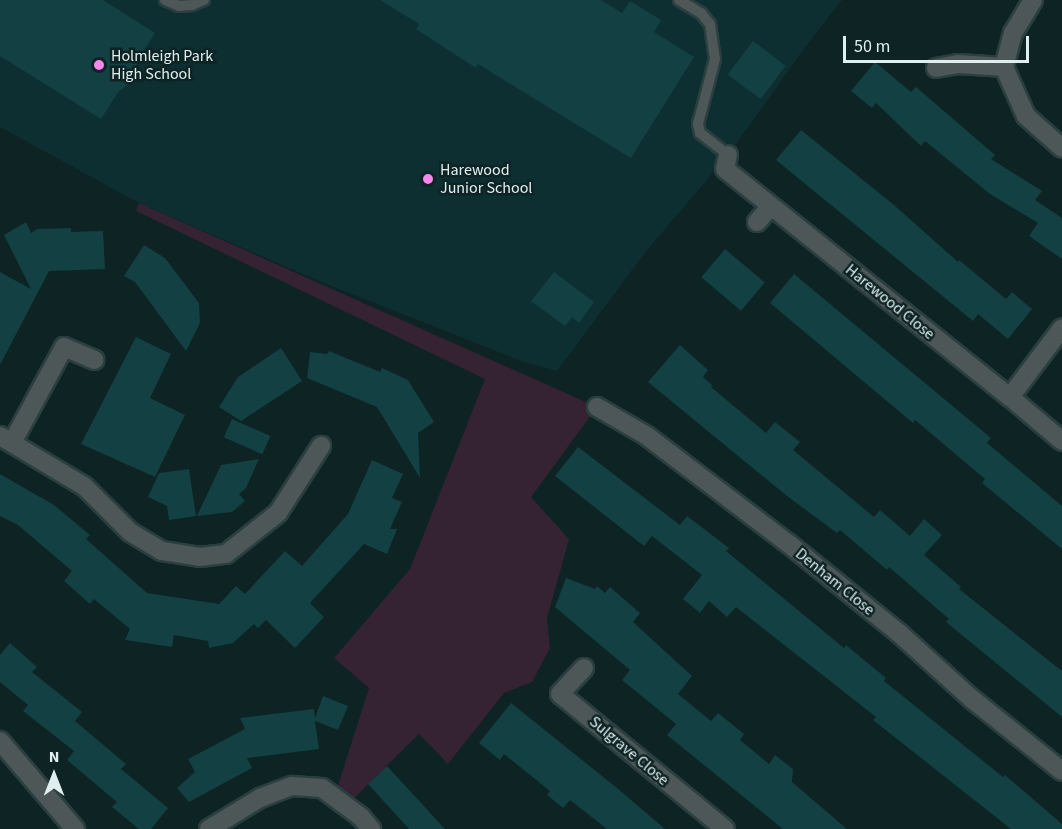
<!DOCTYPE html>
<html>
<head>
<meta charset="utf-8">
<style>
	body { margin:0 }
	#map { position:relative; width:1062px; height:829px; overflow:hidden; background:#0d2324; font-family:"Source Sans 3",sans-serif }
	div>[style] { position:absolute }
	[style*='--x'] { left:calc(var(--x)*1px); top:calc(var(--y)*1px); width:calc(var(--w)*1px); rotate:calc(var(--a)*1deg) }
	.built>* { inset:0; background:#0d2f31 }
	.green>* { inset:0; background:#352233 }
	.building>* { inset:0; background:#124043; transform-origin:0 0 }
	.roads { filter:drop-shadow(2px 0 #2b3f40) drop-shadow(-2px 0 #2b3f40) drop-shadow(0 2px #2b3f40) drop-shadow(0 -2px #2b3f40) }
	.lane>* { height:10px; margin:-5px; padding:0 5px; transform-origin:5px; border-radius:5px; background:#4d5757 }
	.street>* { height:18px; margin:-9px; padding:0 9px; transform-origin:9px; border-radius:9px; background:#4d5757 }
	.dots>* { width:16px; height:16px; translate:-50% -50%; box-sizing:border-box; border:3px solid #0d2324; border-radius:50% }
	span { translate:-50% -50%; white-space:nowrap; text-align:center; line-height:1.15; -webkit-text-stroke:5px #0d2324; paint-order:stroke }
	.poi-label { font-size:16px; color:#e1eeef }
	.left { translate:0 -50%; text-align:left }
	.street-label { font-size:16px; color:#e1eeef }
	.north { position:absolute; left:24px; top:745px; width:60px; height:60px; -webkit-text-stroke:4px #0d2324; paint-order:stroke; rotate:0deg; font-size:16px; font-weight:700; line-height:24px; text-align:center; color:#e1eeef }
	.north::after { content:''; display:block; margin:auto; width:21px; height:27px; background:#e1eeef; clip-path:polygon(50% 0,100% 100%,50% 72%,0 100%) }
	.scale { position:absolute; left:843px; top:36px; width:186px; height:27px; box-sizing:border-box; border:3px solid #e1eeef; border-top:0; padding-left:8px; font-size:18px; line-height:21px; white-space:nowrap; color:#e1eeef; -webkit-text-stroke:4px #0d2324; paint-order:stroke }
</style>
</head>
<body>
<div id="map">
	<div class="built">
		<i style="clip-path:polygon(0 0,842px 0,803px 50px,728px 155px,643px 255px,557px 371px,524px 362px,319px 281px,139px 203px,0 127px)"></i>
	</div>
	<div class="green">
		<i style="clip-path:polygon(139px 203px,597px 407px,531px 497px,569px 539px,547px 618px,550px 648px,532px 682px,504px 693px,448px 764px,419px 734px,346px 806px,334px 798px,369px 688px,334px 658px,410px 569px,485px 379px,136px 211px)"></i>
	</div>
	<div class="building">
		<i style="clip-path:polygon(0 0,103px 0,155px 33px,137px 61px,134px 80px,118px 92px,101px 119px,0 56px)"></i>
		<i style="clip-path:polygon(380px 0,601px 0,622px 13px,630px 1px,661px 20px,654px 32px,694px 57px,631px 158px,478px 64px,476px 68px,416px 29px,419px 24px)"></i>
		<i style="left:753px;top:41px;width:41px;height:42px;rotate:37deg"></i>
		<i style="clip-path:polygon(875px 62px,911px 92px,916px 87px,995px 155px,991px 159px,1042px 191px,1035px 200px,1062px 218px,1062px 259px,1029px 236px,1038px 223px,990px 194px,925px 141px,921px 146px,876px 103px,872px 108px,851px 91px)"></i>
		<i style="clip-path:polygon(801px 130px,894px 205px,958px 262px,959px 260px,1006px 299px,1012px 292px,1032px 309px,1008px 339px,978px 314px,973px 321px,776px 160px)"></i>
		<i style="clip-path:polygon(26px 222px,31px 233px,37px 229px,71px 228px,71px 232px,103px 231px,105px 269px,49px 271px,0 365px,0 272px,31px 289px,4px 235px)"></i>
		<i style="clip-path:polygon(144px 245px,165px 258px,199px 303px,200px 323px,186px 351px,135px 282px,124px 276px)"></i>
		<i style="left:725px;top:249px;width:52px;height:37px;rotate:40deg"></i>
		<i style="clip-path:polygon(554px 272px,594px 302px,579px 323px,572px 317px,565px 326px,531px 301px)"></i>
		<i style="clip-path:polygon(794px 274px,991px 438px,987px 443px,1062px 506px,1062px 549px,982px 483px,985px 479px,915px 420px,913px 423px,770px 303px)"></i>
		<i style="clip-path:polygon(136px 337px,171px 354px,150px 398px,185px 415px,155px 477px,81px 444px)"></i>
		<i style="clip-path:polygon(680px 345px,708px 370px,703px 377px,713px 386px,711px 387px,766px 433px,775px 422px,800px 442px,793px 450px,874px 517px,880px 510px,910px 536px,924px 519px,942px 535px,924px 555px,961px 587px,959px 589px,1062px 671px,1062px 717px,946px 622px,949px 619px,889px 567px,887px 570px,840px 530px,837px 533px,787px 496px,648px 382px)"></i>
		<i style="clip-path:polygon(281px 348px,302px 381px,241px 421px,219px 407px,238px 377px)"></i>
		<i style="clip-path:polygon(329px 351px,380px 372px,382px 368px,408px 380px,434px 422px,418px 433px,420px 478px,377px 407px,307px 378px,310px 352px,327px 354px)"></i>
		<i style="left:232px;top:419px;width:42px;height:20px;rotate:24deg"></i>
		<i style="clip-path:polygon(578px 447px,680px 525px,687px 516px,729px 548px,726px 551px,844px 648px,846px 645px,886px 678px,884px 681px,1003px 777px,1005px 775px,1062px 824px,1062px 829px,1011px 829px,873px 720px,876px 717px,736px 607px,727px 617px,709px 601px,700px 613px,683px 599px,702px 575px,652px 536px,644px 546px,555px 476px)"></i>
		<i style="clip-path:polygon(259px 459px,246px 488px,239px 494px,245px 501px,232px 512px,197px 516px,221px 465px)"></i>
		<i style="clip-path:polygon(372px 460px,403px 474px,392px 498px,402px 502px,390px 529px,397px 529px,387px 554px,364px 544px,310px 603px,324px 617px,295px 648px,266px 620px,258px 628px,254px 624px,233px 643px,209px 648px,208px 641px,174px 635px,172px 647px,125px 640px,130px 629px,94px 599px,90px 604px,64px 581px,72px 571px,18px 525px,0 516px,0 474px,54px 505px,90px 535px,86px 539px,147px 593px,219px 604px,236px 586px,245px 594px,285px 551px,302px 566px,348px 514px)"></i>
		<i style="clip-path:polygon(189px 469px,196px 516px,169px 520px,167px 506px,148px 497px,159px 473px)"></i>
		<i style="clip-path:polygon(566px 578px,595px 589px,597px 586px,605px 593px,610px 587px,640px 613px,633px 622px,692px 676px,678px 694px,711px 721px,718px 713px,744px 734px,740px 740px,769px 764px,775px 755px,793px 769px,792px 782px,847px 829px,783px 829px,667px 735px,676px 724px,622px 680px,630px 670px,555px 607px)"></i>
		<i style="clip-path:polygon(10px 643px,37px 667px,32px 672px,82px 712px,75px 721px,126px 764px,121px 769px,168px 808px,151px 829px,139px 829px,112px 807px,117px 802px,67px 760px,74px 751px,23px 711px,28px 705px,0 682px,0 655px)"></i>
		<i style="clip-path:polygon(323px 696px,348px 706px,338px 730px,315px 721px,319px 749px,247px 758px,252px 768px,189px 802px,177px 788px,195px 772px,188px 759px,245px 729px,240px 718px,314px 709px,315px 718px)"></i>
		<i style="clip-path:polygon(511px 703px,617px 788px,665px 829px,607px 829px,570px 800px,563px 808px,547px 795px,550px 791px,504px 754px,500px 760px,479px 743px)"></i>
		<i style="clip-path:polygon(387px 766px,445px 829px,409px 829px,368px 784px)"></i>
	</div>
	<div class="roads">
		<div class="lane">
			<i style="--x:165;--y:0;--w:15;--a:23"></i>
			<i style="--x:179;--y:6;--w:13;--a:-4"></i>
			<i style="--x:192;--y:5;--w:13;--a:-23"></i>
			<i style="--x:679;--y:0;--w:26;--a:31"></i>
			<i style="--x:701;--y:13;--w:14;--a:51"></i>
			<i style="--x:710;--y:24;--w:35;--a:82"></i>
			<i style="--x:715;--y:59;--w:67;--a:104.7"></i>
			<i style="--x:698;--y:124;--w:9;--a:77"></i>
			<i style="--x:700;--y:133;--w:36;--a:38"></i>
		</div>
		<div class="street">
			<i style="--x:1033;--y:0;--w:39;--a:121"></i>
			<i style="--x:1013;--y:33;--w:35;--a:105"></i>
			<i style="--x:1004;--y:67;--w:54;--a:65.8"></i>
			<i style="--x:1026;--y:116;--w:48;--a:41.6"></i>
			<i style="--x:936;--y:68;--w:22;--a:-10"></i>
			<i style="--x:958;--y:64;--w:46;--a:3.7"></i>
			<i style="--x:728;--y:155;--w:14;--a:102"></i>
			<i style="--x:725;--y:169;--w:365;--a:38.7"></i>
			<i style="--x:1010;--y:397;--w:68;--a:40.2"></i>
			<i style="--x:757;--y:222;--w:20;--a:-49"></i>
			<i style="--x:1010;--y:397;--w:86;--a:-53"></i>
			<i style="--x:597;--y:407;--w:58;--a:30.1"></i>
			<i style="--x:647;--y:436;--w:178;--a:37.3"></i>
			<i style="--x:789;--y:544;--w:143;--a:39"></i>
			<i style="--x:900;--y:634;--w:97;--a:42.1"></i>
			<i style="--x:972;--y:699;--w:115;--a:38.7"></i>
			<i style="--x:0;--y:436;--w:98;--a:30.8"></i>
			<i style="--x:84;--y:486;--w:65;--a:45"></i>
			<i style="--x:130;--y:532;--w:37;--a:31"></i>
			<i style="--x:162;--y:551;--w:38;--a:9"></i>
			<i style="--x:200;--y:557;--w:26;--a:-7"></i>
			<i style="--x:226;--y:554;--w:66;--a:-38.3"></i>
			<i style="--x:278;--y:513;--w:80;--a:-57.3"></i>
			<i style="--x:13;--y:441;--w:107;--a:-61.5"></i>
			<i style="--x:64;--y:347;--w:33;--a:23"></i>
			<i style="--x:584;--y:668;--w:35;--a:133"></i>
			<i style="--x:560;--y:694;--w:213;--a:39.3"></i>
			<i style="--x:0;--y:741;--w:116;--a:49.6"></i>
			<i style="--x:209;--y:829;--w:60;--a:-31.3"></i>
			<i style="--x:260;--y:798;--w:34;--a:-21"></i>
			<i style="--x:292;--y:786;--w:30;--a:4"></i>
			<i style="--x:322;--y:788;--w:49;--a:36.6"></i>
			<i style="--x:361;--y:817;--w:16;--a:50"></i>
		</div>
	</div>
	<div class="dots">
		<i style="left:99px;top:65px;background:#f688ed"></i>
		<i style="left:428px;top:179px;background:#f688ed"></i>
	</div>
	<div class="poi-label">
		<span class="left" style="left:111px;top:65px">Holmleigh Park<br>High School</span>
		<span class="left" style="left:440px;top:179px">Harewood<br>Junior School</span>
	</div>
	<div class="street-label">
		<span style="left:890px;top:302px;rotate:39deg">Harewood Close</span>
		<span style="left:835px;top:582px;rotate:39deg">Denham Close</span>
		<span style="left:629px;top:751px;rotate:40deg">Sulgrave Close</span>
	</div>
	<div class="north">N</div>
	<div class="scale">50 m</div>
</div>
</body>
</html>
